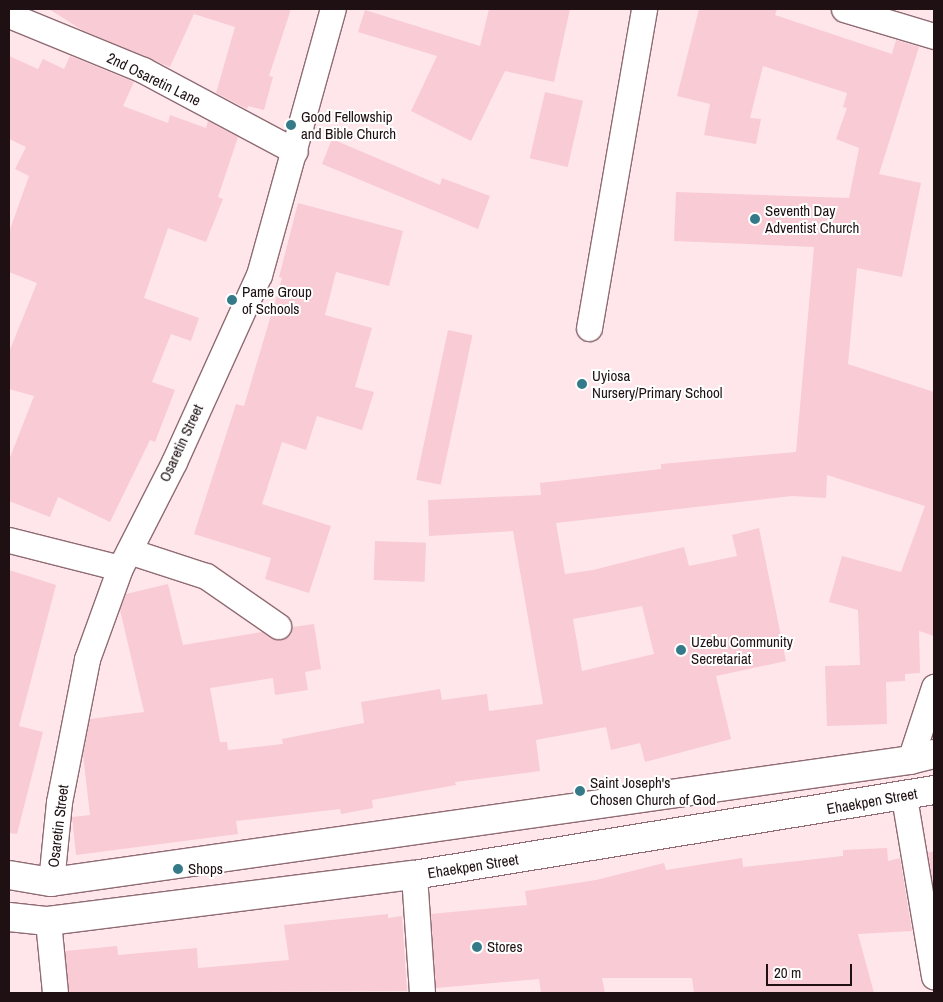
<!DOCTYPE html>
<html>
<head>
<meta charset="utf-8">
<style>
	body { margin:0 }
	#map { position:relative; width:943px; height:1002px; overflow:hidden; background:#ffe6eb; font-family:"Archivo Narrow",sans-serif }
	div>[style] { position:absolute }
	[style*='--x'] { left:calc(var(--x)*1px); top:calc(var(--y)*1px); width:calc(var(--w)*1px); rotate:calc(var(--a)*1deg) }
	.building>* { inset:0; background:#f9cbd4; transform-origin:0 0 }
	.roads { filter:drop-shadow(1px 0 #8f6b73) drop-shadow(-1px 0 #8f6b73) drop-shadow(0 1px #8f6b73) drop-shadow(0 -1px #8f6b73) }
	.minor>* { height:25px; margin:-12.5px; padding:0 12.5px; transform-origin:12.5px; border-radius:12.5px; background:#fff }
	.tertiary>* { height:28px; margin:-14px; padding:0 14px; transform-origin:14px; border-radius:14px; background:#fff }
	.dots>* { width:14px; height:14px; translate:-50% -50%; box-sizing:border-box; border:2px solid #fff; border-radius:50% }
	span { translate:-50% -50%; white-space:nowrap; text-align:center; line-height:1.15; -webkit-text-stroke:4px #fff; paint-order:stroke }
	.street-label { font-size:15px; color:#1e1013 }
	.poi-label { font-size:15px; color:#1e1013 }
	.left { translate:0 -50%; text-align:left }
	.frame { position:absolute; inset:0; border:10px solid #1e1013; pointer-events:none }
	.scale { position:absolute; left:766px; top:964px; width:86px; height:22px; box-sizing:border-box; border:2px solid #1e1013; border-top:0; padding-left:6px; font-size:15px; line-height:18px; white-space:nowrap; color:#1e1013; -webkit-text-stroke:4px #fff; paint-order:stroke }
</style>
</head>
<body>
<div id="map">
	<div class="building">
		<i style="clip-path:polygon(49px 9px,291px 9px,269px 76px,273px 77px,264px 110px,248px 106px,247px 109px,216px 93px,235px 27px,194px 14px,170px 67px,82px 30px)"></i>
		<i style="clip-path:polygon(489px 9px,570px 9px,554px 82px,505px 71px,471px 141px,411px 111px,437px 56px,358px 32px,365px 10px,480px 46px)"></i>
		<i style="clip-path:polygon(evenodd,699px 9px,777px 9px,775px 15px,892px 54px,896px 40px,919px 47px,879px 174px,921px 183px,902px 277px,857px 268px,848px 364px,934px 392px,934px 636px,919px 631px,920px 673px,905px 674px,905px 681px,886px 682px,887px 724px,827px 726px,825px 666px,860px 665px,858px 610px,829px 602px,842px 556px,901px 572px,925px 506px,827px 475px,826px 498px,792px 496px,556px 523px,565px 574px,593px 570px,684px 547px,689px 566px,737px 556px,732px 535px,759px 528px,786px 661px,716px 676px,731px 739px,645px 762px,640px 743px,611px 750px,606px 727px,536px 740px,540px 771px,455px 782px,456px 785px,372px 800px,373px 808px,341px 814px,340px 809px,236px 821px,238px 834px,76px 855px,72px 817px,90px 815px,83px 755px,90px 719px,144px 712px,120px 610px,126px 594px,168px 584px,183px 645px,262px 632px,277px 640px,289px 635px,292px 627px,314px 624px,321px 669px,305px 672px,308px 690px,275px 695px,273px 678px,210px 688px,220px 742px,227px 742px,228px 750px,283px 744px,282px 739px,364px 723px,361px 702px,440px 689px,442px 700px,487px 694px,489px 711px,543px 704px,513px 531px,429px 536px,428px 500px,541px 495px,540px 483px,661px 469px,661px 464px,796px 452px,814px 247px,674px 241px,676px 192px,849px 198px,859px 148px,836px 139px,847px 108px,843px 107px,847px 93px,763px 66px,750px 118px,761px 119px,756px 144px,704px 135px,710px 104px,677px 96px,699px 9px,642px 606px,654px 654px,582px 671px,573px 619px,642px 606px)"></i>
		<i style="clip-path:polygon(9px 56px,38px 69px,43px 59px,64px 69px,70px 56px,134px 82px,123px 106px,168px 123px,170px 115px,206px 128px,208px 121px,238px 137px,218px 197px,223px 199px,206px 242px,168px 228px,144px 298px,199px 318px,191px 341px,171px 334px,152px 382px,175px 390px,155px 442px,150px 440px,110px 522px,58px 497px,50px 517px,9px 501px,9px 460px,34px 396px,9px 389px,9px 352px,37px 283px,9px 272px,9px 232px,29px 176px,15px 169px,26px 147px,9px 139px)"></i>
		<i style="left:545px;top:92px;width:39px;height:68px;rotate:13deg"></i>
		<i style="clip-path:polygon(332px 139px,440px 185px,442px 178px,490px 196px,478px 229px,322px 164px)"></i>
		<i style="clip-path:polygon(298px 203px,403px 231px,389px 286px,336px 272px,325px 315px,372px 328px,355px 387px,374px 392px,362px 430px,317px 416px,306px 450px,282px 442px,262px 504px,331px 526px,309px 593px,265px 579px,271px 558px,194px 534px,236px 404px,244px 406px,282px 278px,279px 277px)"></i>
		<i style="left:448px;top:330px;width:25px;height:153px;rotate:12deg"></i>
		<i style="left:375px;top:541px;width:51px;height:39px;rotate:2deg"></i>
		<i style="clip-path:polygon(9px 570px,56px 585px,19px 726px,43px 732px,17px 834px,9px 833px)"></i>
		<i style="clip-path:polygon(887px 848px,888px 861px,900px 858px,912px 931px,858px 934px,874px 993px,694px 993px,692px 978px,602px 978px,605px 993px,541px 993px,539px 979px,436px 988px,431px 914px,527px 905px,525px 891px,596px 880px,664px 863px,666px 870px,742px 858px,743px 867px,843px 856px,843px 850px)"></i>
		<i style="clip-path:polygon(934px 851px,934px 891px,928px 853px)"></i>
		<i style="clip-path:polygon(388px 914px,388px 918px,402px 916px,407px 991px,69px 993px,65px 951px,117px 946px,118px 955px,197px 948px,198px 968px,289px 960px,284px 925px)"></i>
	</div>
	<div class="roads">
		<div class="minor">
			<i style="--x:844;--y:9;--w:94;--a:16.7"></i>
			<i style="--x:9;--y:15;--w:145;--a:22.3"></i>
			<i style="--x:143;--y:70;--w:172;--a:28.1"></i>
			<i style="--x:589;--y:328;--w:324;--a:-80.2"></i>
			<i style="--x:9;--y:540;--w:114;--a:14.2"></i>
			<i style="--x:129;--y:551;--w:81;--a:18"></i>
			<i style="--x:206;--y:576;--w:88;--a:34.8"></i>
			<i style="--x:910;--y:760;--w:77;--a:-71.8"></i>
			<i style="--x:904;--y:797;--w:182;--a:80.5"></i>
			<i style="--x:414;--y:875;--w:118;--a:86.1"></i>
			<i style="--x:51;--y:882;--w:80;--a:-84.3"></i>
			<i style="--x:59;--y:802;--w:146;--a:-78.9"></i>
			<i style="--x:87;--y:659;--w:97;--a:-70.1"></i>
			<i style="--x:120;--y:568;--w:119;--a:-63"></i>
			<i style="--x:174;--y:462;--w:205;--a:-65.6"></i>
			<i style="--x:259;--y:275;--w:276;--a:-74.5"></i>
			<i style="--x:48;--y:921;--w:72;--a:84.4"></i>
		</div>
		<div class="tertiary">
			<i style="--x:9;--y:875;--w:43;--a:9.5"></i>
			<i style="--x:51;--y:882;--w:868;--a:-8.08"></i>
			<i style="--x:910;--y:760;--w:25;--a:-14"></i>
			<i style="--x:9;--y:917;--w:39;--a:6"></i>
			<i style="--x:48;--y:921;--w:369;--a:-7.2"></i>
			<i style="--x:414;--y:875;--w:527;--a:-9.28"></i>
		</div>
	</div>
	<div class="dots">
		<i style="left:291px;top:125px;background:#357a89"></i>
		<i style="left:755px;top:219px;background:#357a89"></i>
		<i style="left:232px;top:300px;background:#357a89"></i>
		<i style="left:582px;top:384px;background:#357a89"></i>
		<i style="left:681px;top:650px;background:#357a89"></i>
		<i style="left:580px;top:791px;background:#357a89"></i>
		<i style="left:178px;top:869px;background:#357a89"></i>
		<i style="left:477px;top:947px;background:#357a89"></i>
	</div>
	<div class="street-label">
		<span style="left:154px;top:79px;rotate:26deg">2nd Osaretin Lane</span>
		<span style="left:181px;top:443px;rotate:-65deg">Osaretin Street</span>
		<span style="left:872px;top:801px;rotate:-10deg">Ehaekpen Street</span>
		<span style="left:58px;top:826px;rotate:-83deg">Osaretin Street</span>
		<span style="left:473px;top:866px;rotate:-9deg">Ehaekpen Street</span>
	</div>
	<div class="poi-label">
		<span class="left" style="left:301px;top:125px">Good Fellowship<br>and Bible Church</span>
		<span class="left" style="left:765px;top:219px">Seventh Day<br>Adventist Church</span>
		<span class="left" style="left:242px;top:300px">Pame Group<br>of Schools</span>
		<span class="left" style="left:592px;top:384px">Uyiosa<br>Nursery/Primary School</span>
		<span class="left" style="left:691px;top:650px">Uzebu Community<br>Secretariat</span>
		<span class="left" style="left:590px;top:791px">Saint Joseph's<br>Chosen Church of God</span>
		<span class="left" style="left:188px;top:869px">Shops</span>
		<span class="left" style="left:487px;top:947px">Stores</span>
	</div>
	<div class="frame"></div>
	<div class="scale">20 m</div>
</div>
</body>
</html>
